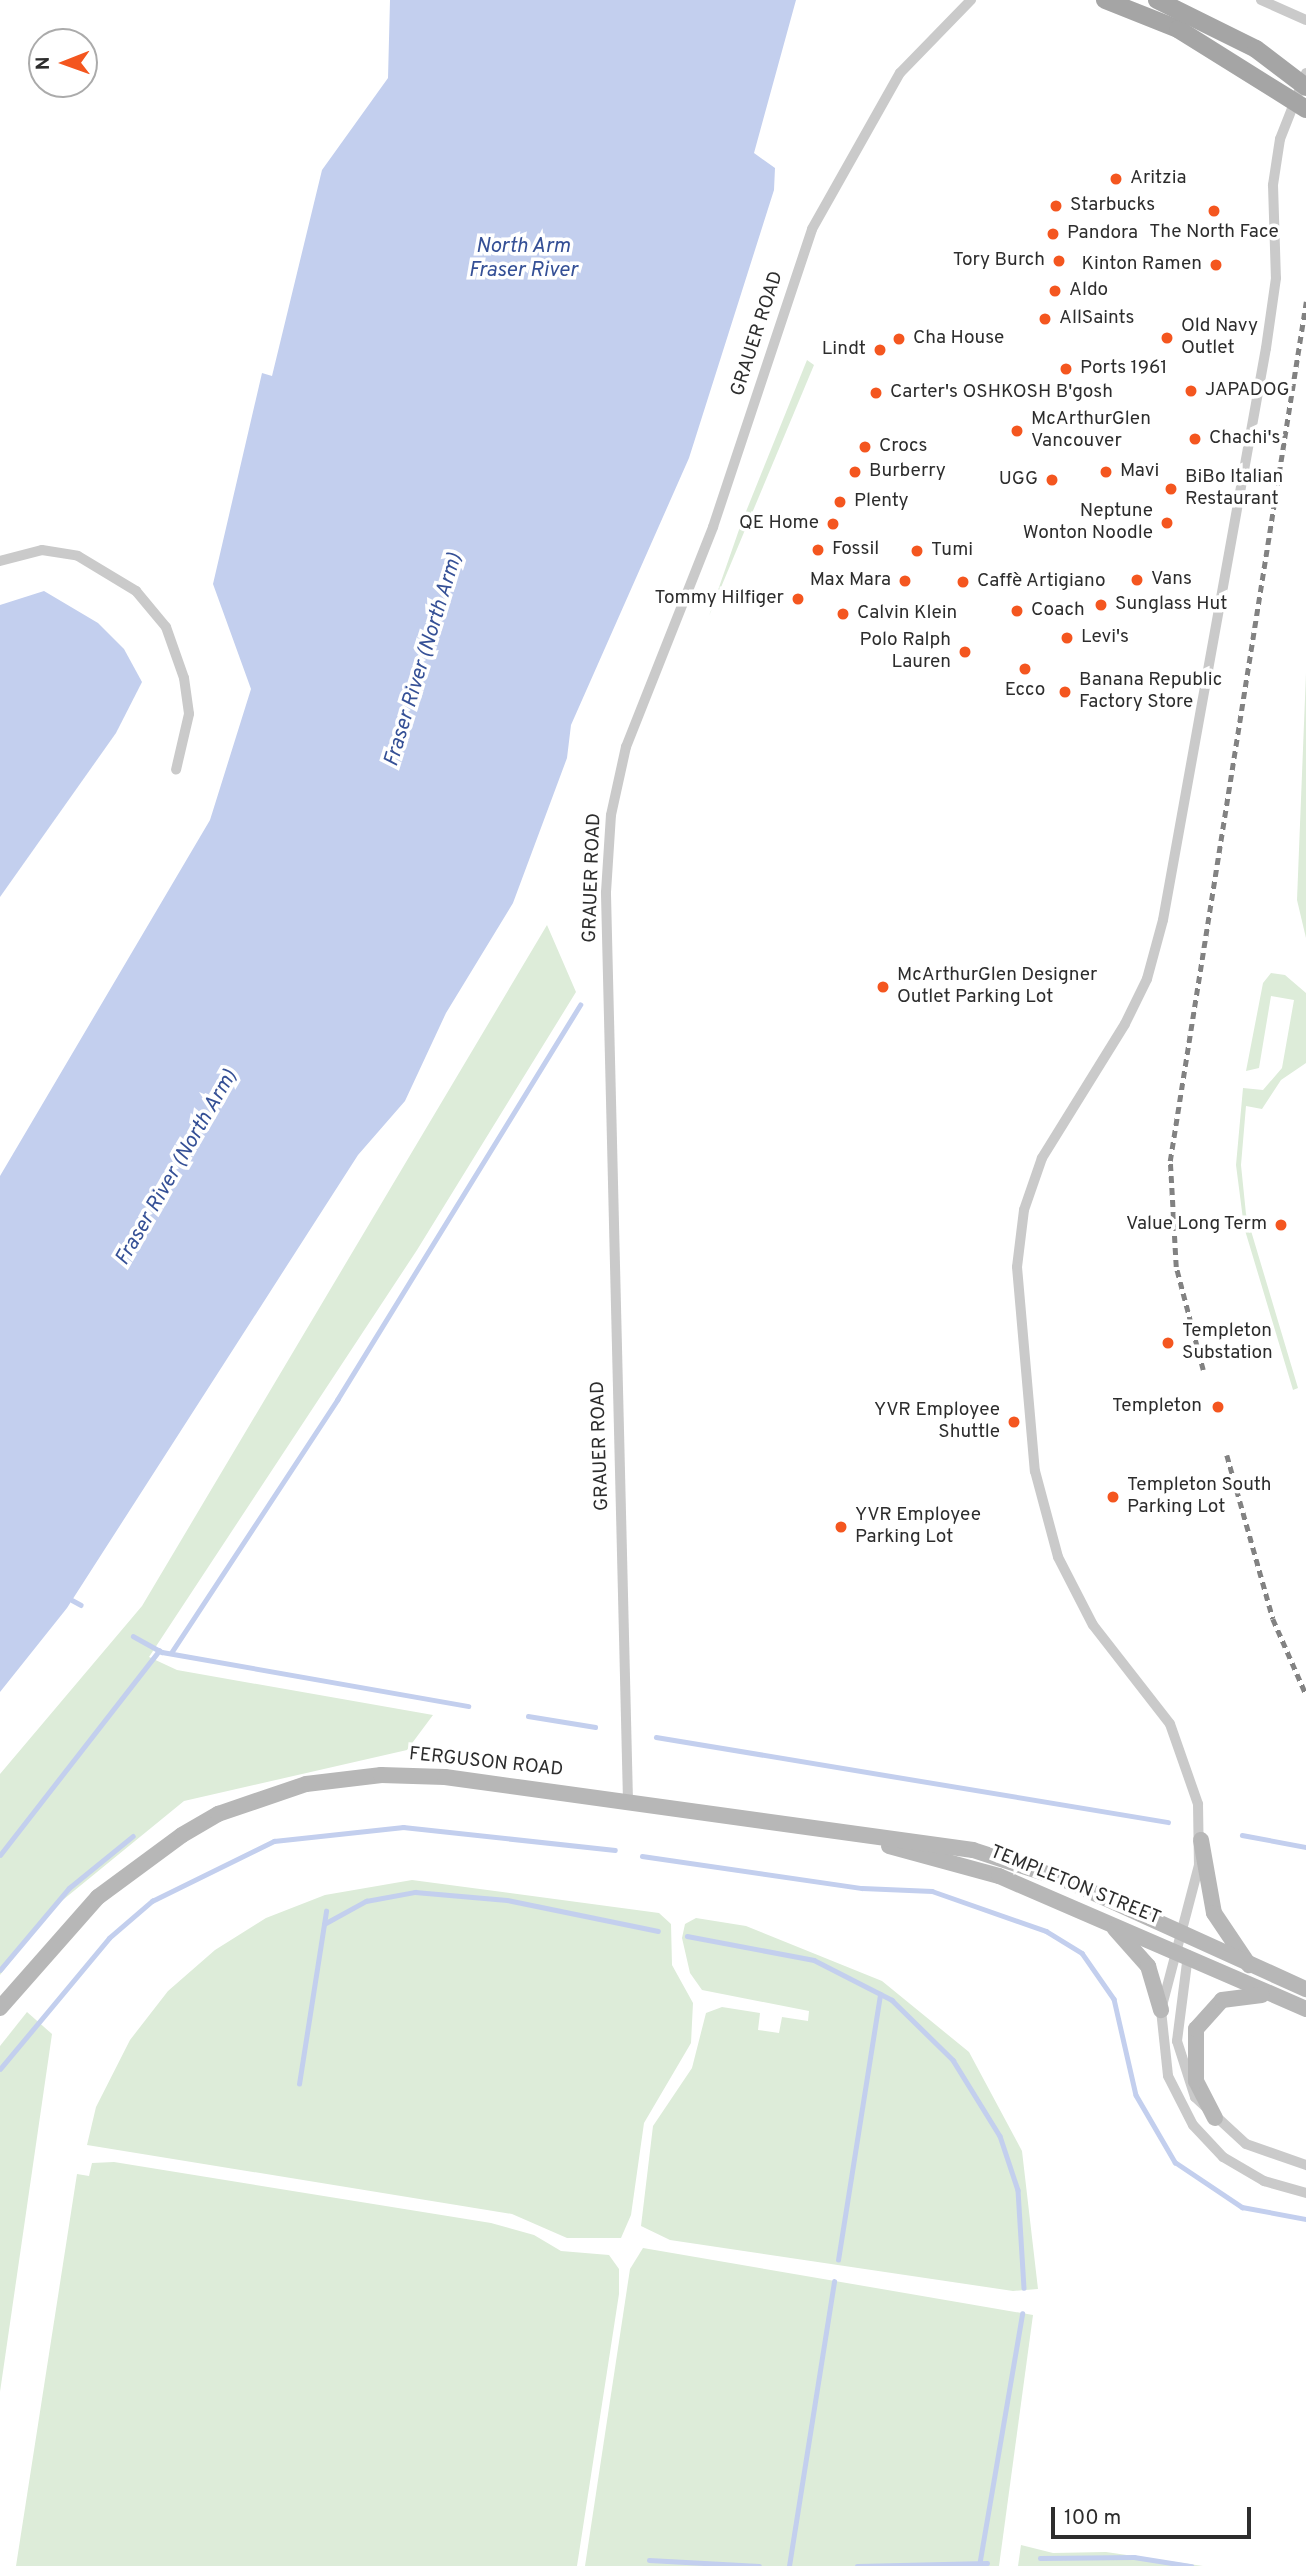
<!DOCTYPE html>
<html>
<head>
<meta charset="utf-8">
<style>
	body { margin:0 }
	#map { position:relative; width:1306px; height:2566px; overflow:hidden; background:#fff; font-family:Overpass,sans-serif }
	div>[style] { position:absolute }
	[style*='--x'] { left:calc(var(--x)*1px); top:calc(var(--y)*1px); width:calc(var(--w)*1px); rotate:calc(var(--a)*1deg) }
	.green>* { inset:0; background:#ddecd9 }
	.water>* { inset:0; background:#c3cfee }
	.stream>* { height:4.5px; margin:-2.25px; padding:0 2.25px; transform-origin:2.25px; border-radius:2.25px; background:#c3cfee }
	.street>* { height:10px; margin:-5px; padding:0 5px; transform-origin:5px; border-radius:5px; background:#cacaca }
	.secondary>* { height:16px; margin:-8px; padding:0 8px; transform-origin:8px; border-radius:8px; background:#b7b7b7 }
	.primary>* { height:18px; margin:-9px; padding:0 9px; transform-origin:9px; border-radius:9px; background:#a5a5a5 }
	.rail>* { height:4.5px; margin-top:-2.25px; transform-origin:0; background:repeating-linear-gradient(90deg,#828282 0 7px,transparent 0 12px) }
	.dots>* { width:19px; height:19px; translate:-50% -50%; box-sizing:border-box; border:4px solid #fff; border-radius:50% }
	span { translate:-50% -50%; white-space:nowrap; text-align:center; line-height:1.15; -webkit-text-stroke:7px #fff; paint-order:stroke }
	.poi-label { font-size:19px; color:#2d2d2d }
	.left { translate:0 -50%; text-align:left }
	.right { translate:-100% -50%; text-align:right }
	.street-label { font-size:19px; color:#2d2d2d }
	.water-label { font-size:21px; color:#355096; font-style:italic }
	.north { position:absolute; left:28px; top:28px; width:70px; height:70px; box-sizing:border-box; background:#fff; border:2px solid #ababab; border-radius:50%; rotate:269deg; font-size:19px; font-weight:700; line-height:28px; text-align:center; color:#2d2d2d }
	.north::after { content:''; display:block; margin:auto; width:24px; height:32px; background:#f4561f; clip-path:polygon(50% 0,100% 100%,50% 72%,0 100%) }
	.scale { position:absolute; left:1051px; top:2507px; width:200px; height:32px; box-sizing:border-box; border:4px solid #2d2d2d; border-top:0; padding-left:9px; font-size:21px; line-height:24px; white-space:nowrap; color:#2d2d2d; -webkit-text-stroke:5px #fff; paint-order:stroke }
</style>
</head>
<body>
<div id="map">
	<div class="green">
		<i style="clip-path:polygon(807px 360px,814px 365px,709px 616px,741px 524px)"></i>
		<i style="clip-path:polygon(1306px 673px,1306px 938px,1297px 900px)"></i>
		<i style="clip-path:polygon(547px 925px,576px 992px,417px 1250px,149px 1657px,177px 1670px,433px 1715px,407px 1750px,184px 1801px,53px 1908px,0 1975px,0 1774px,142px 1606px)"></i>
		<i style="clip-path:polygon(1271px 973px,1285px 975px,1306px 993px,1306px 1063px,1281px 1080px,1262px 1109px,1246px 1106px,1241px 1165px,1246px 1214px,1298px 1388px,1293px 1390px,1244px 1227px,1236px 1165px,1243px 1088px,1263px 1090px,1282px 1068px,1294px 1000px,1271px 996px,1259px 1068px,1246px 1071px,1263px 983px)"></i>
		<i style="clip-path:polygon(412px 1880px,659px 1913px,671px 1924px,672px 1965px,693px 2003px,691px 2043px,644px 2123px,631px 2215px,621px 2238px,567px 2238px,512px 2214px,87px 2145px,96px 2107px,130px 2040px,168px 1991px,215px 1950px,266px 1918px,325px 1895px)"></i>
		<i style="clip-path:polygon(696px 1918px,746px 1926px,882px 1981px,969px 2052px,1022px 2151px,1038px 2289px,1013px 2291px,670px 2240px,641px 2226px,653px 2126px,692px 2068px,706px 2013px,722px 2007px,760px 2013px,758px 2030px,779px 2033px,782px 2017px,808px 2021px,809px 2011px,702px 1990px,690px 1973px,682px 1938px,685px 1924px)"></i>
		<i style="clip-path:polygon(27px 2012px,52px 2034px,0 2392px,0 2046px)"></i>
		<i style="clip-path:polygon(114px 2162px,491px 2223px,534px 2235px,561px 2251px,609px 2255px,619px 2269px,619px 2294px,577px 2566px,16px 2566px,77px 2174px,89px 2176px,92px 2163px)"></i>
		<i style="clip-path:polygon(643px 2248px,1033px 2315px,999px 2566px,585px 2566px,630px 2269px)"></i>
		<i style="clip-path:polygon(1021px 2545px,1053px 2553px,1106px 2552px,1203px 2566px,1018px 2566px)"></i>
	</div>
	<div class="water">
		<i style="clip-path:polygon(390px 0,796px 0,754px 153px,775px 168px,774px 190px,689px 458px,571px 725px,567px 758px,513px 903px,446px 1013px,405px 1101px,358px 1155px,67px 1608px,0 1692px,0 1176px,210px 820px,251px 689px,213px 584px,262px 373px,272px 376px,322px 170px,388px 78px)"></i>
		<i style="clip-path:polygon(44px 591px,98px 623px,124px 649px,142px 682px,116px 733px,0 897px,0 605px)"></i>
	</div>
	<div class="stream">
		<i style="--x:72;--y:1600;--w:10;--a:29"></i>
		<i style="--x:133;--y:1636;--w:33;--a:29"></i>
		<i style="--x:162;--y:1652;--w:311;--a:10"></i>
		<i style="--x:171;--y:1653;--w:303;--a:-56.7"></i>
		<i style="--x:337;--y:1400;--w:464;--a:-58.4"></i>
		<i style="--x:528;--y:1716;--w:68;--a:9.3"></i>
		<i style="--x:656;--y:1737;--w:519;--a:9.43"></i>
		<i style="--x:1242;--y:1835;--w:65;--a:10.6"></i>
		<i style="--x:0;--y:1855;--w:259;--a:-52.1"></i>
		<i style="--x:642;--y:1856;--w:222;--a:8.3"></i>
		<i style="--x:862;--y:1888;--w:70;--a:2.5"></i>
		<i style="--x:932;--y:1891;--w:121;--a:19.3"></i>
		<i style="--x:1046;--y:1931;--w:42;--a:31.4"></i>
		<i style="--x:1082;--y:1953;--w:56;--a:55.2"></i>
		<i style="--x:1114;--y:1999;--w:98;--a:77.1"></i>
		<i style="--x:1136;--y:2095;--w:78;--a:59.8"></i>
		<i style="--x:1175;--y:2162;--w:81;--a:33.9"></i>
		<i style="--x:1242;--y:2207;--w:65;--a:10.6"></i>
		<i style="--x:324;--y:1924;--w:48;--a:-28.7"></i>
		<i style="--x:366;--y:1901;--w:50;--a:-10.4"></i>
		<i style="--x:415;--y:1892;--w:92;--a:5"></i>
		<i style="--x:507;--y:1900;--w:154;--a:11.6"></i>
		<i style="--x:687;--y:1936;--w:129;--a:10.7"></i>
		<i style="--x:814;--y:1960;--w:88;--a:27.1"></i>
		<i style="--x:892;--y:2000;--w:86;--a:44.5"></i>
		<i style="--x:953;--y:2060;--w:89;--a:58.3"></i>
		<i style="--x:1000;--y:2136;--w:57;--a:71.6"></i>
		<i style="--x:1018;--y:2190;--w:98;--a:86.5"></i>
		<i style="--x:0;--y:1970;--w:107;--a:-49.9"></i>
		<i style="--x:69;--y:1888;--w:82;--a:-39.1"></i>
		<i style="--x:0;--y:2069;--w:170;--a:-50.2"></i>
		<i style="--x:109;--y:1938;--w:57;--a:-40.7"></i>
		<i style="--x:152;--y:1901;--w:136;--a:-26.2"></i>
		<i style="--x:274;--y:1841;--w:130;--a:-6.2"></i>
		<i style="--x:403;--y:1827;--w:213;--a:6.2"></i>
		<i style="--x:299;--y:2084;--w:175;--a:-81.1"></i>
		<i style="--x:838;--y:2260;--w:269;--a:-81"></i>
		<i style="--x:1040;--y:2558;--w:94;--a:-0.6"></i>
		<i style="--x:1134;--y:2557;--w:58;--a:9"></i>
		<i style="--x:649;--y:2560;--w:110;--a:3.1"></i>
		<i style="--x:789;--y:2566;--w:288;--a:-81"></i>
		<i style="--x:857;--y:2566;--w:130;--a:-1.3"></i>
		<i style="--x:979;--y:2566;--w:256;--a:-80.3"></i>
	</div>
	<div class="street">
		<i style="--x:1261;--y:0;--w:49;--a:24"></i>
		<i style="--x:1306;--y:73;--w:71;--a:111.5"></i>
		<i style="--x:1280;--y:139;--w:47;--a:98.7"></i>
		<i style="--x:1273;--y:185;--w:93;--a:88.2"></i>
		<i style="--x:1276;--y:278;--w:71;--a:98.1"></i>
		<i style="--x:1266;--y:348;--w:581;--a:100.21"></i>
		<i style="--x:1163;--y:920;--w:61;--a:105.2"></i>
		<i style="--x:1147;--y:979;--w:50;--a:116.1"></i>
		<i style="--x:1125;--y:1024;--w:158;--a:121.8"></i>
		<i style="--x:1042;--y:1158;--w:55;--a:109.1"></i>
		<i style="--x:1024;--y:1210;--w:57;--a:97"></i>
		<i style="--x:1017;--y:1267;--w:205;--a:85"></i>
		<i style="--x:1035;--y:1471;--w:89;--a:75"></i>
		<i style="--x:1058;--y:1557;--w:76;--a:62.8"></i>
		<i style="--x:1093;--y:1625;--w:125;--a:52.1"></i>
		<i style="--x:1170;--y:1724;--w:85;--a:70.7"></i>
		<i style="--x:1198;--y:1804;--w:61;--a:89.1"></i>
		<i style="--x:1199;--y:1865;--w:150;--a:104.7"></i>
		<i style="--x:1161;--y:2010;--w:66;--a:83.9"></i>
		<i style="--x:1168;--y:2076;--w:55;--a:63"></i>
		<i style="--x:1193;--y:2125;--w:44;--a:46.8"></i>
		<i style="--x:1223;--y:2157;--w:48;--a:30.3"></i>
		<i style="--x:1264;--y:2181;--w:44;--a:15.9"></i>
		<i style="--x:0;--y:561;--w:43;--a:-14.7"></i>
		<i style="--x:42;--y:550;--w:36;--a:9"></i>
		<i style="--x:78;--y:556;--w:68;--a:31.1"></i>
		<i style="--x:136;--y:591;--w:47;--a:50.2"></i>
		<i style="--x:166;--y:627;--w:54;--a:70.6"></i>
		<i style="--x:184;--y:678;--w:36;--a:82"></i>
		<i style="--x:189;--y:714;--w:57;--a:103.1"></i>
		<i style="--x:628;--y:1801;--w:909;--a:-91.39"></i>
		<i style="--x:606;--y:892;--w:77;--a:-86.3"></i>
		<i style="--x:611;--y:815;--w:70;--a:-77.6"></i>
		<i style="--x:626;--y:747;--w:237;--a:-68.4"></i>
		<i style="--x:713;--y:527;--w:314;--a:-71.6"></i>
		<i style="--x:812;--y:229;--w:179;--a:-60.6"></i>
		<i style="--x:900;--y:73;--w:102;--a:-45.8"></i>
		<i style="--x:1188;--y:1955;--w:87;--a:97.3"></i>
		<i style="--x:1177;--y:2041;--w:59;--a:72.2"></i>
		<i style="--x:1195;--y:2097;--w:69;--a:42.7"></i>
		<i style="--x:1246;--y:2144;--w:64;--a:19.3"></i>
	</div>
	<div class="secondary">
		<i style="--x:1201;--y:1840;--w:74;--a:79.9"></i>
		<i style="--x:1214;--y:1913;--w:63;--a:56.1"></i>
		<i style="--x:889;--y:1846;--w:114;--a:15.3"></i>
		<i style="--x:999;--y:1876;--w:335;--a:23.4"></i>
		<i style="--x:1115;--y:1929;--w:50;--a:48.3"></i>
		<i style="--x:1148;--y:1966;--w:46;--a:73.5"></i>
		<i style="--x:0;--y:2008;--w:148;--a:-48.6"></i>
		<i style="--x:98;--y:1897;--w:104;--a:-36.4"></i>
		<i style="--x:182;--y:1835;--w:42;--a:-30.3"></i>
		<i style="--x:218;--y:1814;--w:93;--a:-18.8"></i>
		<i style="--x:306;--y:1784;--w:76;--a:-6.8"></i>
		<i style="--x:381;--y:1775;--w:64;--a:1.8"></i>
		<i style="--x:445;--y:1777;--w:533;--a:7.87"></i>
		<i style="--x:973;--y:1850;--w:95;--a:17.9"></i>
		<i style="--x:1063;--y:1879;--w:267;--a:24.4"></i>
		<i style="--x:1215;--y:2118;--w:42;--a:-117.2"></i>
		<i style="--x:1196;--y:2081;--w:52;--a:-90"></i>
		<i style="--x:1196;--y:2029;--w:39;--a:-48"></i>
		<i style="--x:1222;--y:2000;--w:40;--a:-7.1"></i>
	</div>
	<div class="primary">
		<i style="--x:1105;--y:0;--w:79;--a:21.7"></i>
		<i style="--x:1178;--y:29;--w:151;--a:32"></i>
		<i style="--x:1157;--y:0;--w:110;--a:26.3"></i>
		<i style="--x:1256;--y:49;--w:63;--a:37.2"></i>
	</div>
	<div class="rail">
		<i style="--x:1203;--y:1370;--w:106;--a:-104.7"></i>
		<i style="--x:1176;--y:1267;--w:106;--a:-93.2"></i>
		<i style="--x:1170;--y:1161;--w:870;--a:-81"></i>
		<i style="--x:1227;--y:1455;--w:170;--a:74.3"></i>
		<i style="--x:1273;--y:1619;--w:82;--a:66.3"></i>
	</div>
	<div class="dots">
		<i style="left:1116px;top:179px;background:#f4561f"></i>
		<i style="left:1056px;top:206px;background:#f4561f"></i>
		<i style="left:1214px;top:211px;background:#f4561f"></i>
		<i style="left:1053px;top:234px;background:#f4561f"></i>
		<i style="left:1059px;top:261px;background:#f4561f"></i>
		<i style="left:1216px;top:265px;background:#f4561f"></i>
		<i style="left:1055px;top:291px;background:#f4561f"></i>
		<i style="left:1045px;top:319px;background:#f4561f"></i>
		<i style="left:1167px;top:338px;background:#f4561f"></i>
		<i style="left:899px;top:339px;background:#f4561f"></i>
		<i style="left:880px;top:350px;background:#f4561f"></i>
		<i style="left:1066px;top:369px;background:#f4561f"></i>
		<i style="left:1191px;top:391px;background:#f4561f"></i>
		<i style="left:876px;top:393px;background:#f4561f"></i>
		<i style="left:1017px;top:431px;background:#f4561f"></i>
		<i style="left:1195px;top:439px;background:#f4561f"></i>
		<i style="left:865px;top:447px;background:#f4561f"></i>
		<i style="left:855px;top:472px;background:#f4561f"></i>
		<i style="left:1106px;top:472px;background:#f4561f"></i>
		<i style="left:1052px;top:480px;background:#f4561f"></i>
		<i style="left:1171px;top:489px;background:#f4561f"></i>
		<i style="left:840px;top:502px;background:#f4561f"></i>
		<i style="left:1167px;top:523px;background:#f4561f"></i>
		<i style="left:833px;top:524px;background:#f4561f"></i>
		<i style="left:818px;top:550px;background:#f4561f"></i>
		<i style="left:917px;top:551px;background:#f4561f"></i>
		<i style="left:1137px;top:580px;background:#f4561f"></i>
		<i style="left:905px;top:581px;background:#f4561f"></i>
		<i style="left:963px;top:582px;background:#f4561f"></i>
		<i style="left:798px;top:599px;background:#f4561f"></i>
		<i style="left:1101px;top:605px;background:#f4561f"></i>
		<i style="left:1017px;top:611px;background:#f4561f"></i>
		<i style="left:843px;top:614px;background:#f4561f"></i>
		<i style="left:1067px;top:638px;background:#f4561f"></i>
		<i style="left:965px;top:652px;background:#f4561f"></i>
		<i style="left:1025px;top:669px;background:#f4561f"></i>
		<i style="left:1065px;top:692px;background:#f4561f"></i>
		<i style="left:883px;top:987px;background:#f4561f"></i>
		<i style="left:1281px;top:1225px;background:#f4561f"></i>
		<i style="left:1168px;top:1343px;background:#f4561f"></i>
		<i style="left:1218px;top:1407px;background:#f4561f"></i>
		<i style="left:1014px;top:1422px;background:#f4561f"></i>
		<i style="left:1113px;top:1497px;background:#f4561f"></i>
		<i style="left:841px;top:1527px;background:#f4561f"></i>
	</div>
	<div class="poi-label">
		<span class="left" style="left:1130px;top:179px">Aritzia</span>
		<span class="left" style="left:1070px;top:206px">Starbucks</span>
		<span style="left:1214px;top:233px">The North Face</span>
		<span class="left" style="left:1067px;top:234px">Pandora</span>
		<span class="right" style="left:1045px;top:261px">Tory Burch</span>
		<span class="right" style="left:1202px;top:265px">Kinton Ramen</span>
		<span class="left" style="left:1069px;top:291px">Aldo</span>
		<span class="left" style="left:1059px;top:319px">AllSaints</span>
		<span class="left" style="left:1181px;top:338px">Old Navy<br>Outlet</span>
		<span class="left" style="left:913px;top:339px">Cha House</span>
		<span class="right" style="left:866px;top:350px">Lindt</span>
		<span class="left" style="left:1080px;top:369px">Ports 1961</span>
		<span class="left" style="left:1205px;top:391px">JAPADOG</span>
		<span class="left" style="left:890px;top:393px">Carter's OSHKOSH B'gosh</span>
		<span class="left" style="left:1031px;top:431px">McArthurGlen<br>Vancouver</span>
		<span class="left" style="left:1209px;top:439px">Chachi's</span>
		<span class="left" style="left:879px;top:447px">Crocs</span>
		<span class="left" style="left:869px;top:472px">Burberry</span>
		<span class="left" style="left:1120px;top:472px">Mavi</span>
		<span class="left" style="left:1185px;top:489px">BiBo Italian<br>Restaurant</span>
		<span class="right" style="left:1038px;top:480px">UGG</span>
		<span class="left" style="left:854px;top:502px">Plenty</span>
		<span class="right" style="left:1153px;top:523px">Neptune<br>Wonton Noodle</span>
		<span class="right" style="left:819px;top:524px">QE Home</span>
		<span class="left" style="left:832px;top:550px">Fossil</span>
		<span class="left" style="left:931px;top:551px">Tumi</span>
		<span class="left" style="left:1151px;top:580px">Vans</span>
		<span class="right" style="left:891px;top:581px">Max Mara</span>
		<span class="left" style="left:977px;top:582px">Caffè Artigiano</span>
		<span class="right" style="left:784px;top:599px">Tommy Hilfiger</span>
		<span class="left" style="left:1115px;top:605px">Sunglass Hut</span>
		<span class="left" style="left:1031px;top:611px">Coach</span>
		<span class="left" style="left:857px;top:614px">Calvin Klein</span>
		<span class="left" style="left:1081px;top:638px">Levi's</span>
		<span class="right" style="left:951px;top:652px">Polo Ralph<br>Lauren</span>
		<span class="left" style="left:1079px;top:692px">Banana Republic<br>Factory Store</span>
		<span style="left:1025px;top:691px">Ecco</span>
		<span class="left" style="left:897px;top:987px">McArthurGlen Designer<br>Outlet Parking Lot</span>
		<span class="right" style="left:1267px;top:1225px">Value Long Term</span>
		<span class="left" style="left:1182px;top:1343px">Templeton<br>Substation</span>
		<span class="right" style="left:1202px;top:1407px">Templeton</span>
		<span class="right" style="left:1000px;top:1422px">YVR Employee<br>Shuttle</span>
		<span class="left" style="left:1127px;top:1497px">Templeton South<br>Parking Lot</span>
		<span class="left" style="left:855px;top:1527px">YVR Employee<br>Parking Lot</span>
	</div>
	<div class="street-label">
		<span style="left:758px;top:334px;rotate:-72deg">GRAUER ROAD</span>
		<span style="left:593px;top:878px;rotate:-88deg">GRAUER ROAD</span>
		<span style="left:601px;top:1446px;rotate:-92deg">GRAUER ROAD</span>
		<span style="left:486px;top:1763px;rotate:6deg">FERGUSON ROAD</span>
		<span style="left:1075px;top:1886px;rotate:22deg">TEMPLETON STREET</span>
	</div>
	<div class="water-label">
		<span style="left:523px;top:259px">North Arm<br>Fraser River</span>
		<span style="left:424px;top:660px;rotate:-73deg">Fraser River (North Arm)</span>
		<span style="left:177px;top:1168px;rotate:-60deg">Fraser River (North Arm)</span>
	</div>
	<div class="north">N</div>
	<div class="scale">100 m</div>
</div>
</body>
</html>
